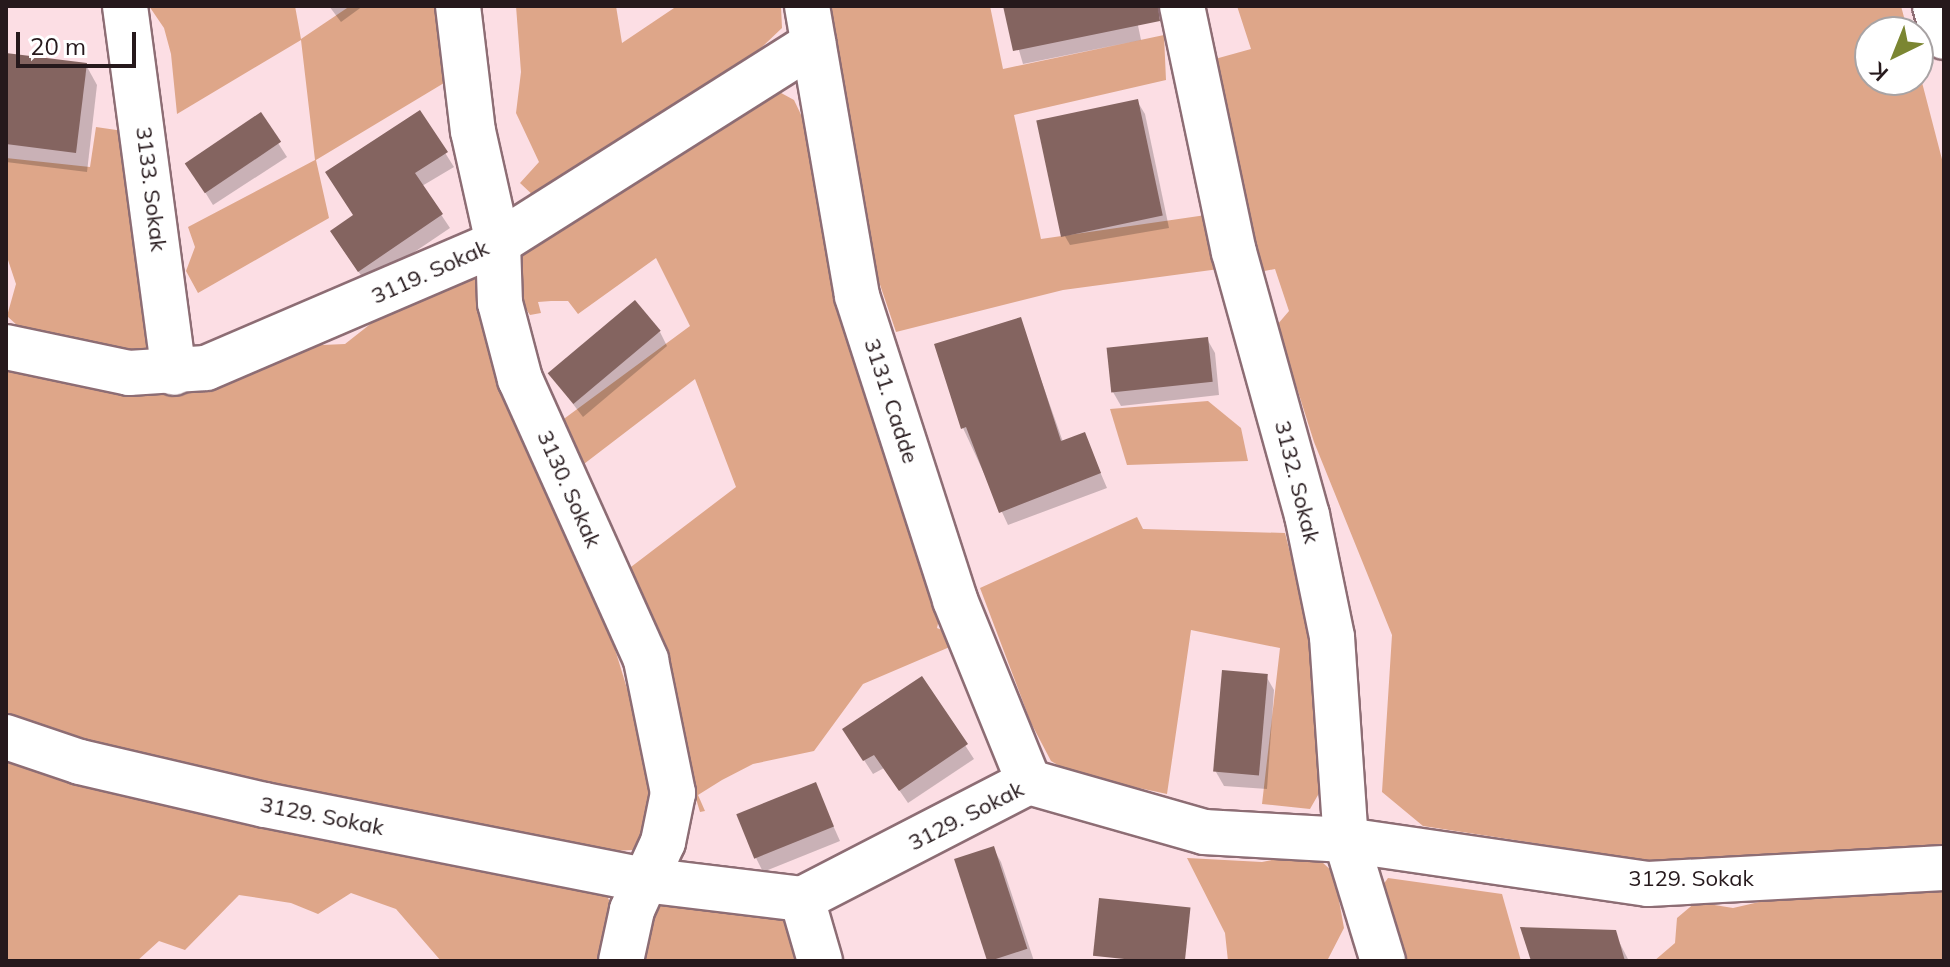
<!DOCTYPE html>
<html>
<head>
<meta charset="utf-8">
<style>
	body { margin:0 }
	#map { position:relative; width:1950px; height:967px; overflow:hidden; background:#fcdee4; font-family:Mulish,sans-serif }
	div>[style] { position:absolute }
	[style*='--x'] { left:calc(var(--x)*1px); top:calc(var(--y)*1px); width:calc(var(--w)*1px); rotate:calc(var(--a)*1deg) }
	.green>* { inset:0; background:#dea689 }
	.shadow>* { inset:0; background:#0003 }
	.building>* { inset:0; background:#846460; transform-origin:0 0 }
	.roads { filter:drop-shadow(2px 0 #8d6d74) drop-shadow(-2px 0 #8d6d74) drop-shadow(0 2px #8d6d74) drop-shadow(0 -2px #8d6d74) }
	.minor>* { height:44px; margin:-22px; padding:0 22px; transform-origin:22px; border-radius:22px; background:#fff }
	span { translate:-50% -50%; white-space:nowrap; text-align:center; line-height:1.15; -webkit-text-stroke:6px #fff; paint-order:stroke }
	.street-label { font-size:22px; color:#26191c }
	.frame { position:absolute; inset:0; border:8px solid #26191c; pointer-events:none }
	.north { position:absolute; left:1854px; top:16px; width:80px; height:80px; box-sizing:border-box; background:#fff; border:2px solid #a8a3a4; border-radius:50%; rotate:223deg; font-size:22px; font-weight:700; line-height:32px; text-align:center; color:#26191c }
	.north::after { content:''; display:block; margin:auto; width:28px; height:36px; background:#7b8632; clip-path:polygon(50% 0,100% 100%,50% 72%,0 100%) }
	.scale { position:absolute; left:16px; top:32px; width:120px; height:36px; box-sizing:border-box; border:4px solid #26191c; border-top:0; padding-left:10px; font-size:24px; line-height:28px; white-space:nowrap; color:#26191c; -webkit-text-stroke:6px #fff; paint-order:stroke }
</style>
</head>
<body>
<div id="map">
	<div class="green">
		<i style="clip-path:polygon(149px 6px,295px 6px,301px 39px,350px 6px,440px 6px,449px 80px,316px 160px,329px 218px,198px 293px,186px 271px,195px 247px,188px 227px,315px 160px,301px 40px,177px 114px,171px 54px,164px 28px)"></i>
		<i style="clip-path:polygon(516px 6px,616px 6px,622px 43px,677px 6px,781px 6px,782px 28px,761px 48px,536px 198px,520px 183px,539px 162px,516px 113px,521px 72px)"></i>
		<i style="clip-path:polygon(817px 6px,990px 6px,1003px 69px,1164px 35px,1166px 80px,1014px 115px,1041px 239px,1206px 215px,1219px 269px,1063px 290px,896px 332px,871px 258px)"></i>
		<i style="clip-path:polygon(1237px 6px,1901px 6px,1908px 32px,1870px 32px,1870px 80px,1918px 80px,1918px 67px,1944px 167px,1944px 854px,1619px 862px,1580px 850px,1423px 826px,1382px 792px,1392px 635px,1314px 442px,1277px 325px,1289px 311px,1275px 269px,1254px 273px,1215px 59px,1251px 49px)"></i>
		<i style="clip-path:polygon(772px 88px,794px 100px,804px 121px,879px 421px,878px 434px,899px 499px,919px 541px,940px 615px,937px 628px,947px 632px,952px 646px,863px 684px,814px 751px,753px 764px,722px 780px,698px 795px,705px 811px,700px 812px,627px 570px,736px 487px,695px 379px,580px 467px,561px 421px,690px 326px,656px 258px,578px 314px,568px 301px,551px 301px,538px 302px,541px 313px,530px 315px,516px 294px,516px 258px,523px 246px)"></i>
		<i style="clip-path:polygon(96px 127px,130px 132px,158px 349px,135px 355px,19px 327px,7px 316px,16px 284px,6px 254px,6px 158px,90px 167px)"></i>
		<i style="clip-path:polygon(470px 277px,485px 282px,595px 584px,633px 708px,657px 791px,648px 828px,633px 850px,612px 851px,128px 755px,6px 717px,6px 359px,345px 344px,392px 307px)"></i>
		<i style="clip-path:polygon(1208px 401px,1241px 428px,1248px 461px,1127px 465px,1110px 409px)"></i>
		<i style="clip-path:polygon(1137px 517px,1143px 529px,1285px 533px,1317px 659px,1326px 781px,1310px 809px,1262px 804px,1280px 648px,1191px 630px,1167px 794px,1073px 774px,1051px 761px,1031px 723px,980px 588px)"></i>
		<i style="clip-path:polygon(6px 760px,602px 886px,616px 914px,603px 961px,441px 961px,396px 909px,351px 893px,318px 914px,291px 903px,239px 895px,185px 950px,159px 941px,137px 961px,6px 961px)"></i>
		<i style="clip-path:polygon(1311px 852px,1334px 873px,1344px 928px,1327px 961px,1228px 961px,1225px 933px,1187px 858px,1262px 862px)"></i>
		<i style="clip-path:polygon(1388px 878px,1502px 894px,1521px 961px,1394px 961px,1377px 893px)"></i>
		<i style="clip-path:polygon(1944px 887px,1944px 961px,1654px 961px,1675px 943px,1677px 918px,1696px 902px,1733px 908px,1785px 896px)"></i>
		<i style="clip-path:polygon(662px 903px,791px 919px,807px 961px,636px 961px,649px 911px)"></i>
	</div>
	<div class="shadow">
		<i style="clip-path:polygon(329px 6px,363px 6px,341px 22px)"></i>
		<i style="clip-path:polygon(1006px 6px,1134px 6px,1141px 40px,1023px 64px)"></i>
		<i style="clip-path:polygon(6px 55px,86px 65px,97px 85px,87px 172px,6px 162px)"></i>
		<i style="clip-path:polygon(1137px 101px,1145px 114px,1169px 228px,1070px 245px,1062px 231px)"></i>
		<i style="clip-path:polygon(420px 113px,454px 167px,422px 186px,450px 228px,367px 284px,340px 245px)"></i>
		<i style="clip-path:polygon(260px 115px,287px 157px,213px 205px,195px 176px)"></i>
		<i style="clip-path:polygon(1020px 320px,1063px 442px,1084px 434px,1107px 488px,1008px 525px,963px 428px)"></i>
		<i style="clip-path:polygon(660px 332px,667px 346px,583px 417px,550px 374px)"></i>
		<i style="clip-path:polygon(1207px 339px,1215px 353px,1219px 395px,1121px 406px,1113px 392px)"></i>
		<i style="clip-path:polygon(1266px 676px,1274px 690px,1267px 789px,1224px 786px,1216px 772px)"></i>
		<i style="clip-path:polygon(922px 679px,974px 759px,908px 803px,884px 768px,873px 774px,853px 743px)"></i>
		<i style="clip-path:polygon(815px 785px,840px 841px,763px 872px,756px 858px)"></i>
		<i style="clip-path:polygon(993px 848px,1001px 862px,1034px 961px,991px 961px,957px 859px)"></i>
		<i style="clip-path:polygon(1614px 932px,1629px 961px,1533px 961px)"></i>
	</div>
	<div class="building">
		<i style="clip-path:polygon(1003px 6px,1158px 6px,1160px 21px,1013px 51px)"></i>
		<i style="clip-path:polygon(6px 53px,87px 63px,76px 153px,6px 144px)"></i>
		<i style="left:1138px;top:99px;width:119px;height:104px;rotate:78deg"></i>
		<i style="clip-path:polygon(420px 110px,448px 152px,415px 173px,443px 214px,358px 272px,330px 231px,353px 215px,325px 172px)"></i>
		<i style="left:261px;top:112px;width:36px;height:92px;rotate:56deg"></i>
		<i style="left:635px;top:300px;width:40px;height:114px;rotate:50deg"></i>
		<i style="clip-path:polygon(1021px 317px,1061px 441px,1085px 432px,1101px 473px,999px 513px,966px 427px,961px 429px,934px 344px)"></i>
		<i style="left:1208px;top:337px;width:45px;height:102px;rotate:84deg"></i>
		<i style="left:1222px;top:670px;width:46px;height:102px;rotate:5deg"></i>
		<i style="clip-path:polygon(922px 676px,968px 744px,899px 791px,874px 755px,863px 761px,842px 729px)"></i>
		<i style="left:816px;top:782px;width:48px;height:86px;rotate:68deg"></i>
		<i style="left:994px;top:846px;width:108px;height:42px;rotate:72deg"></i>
		<i style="left:1099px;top:898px;width:92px;height:58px;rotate:6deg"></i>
		<i style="clip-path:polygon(1520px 927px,1616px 930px,1625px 961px,1531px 961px)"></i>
	</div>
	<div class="roads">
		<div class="minor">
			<i style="--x:125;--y:6;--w:370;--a:82.4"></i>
			<i style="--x:458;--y:6;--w:126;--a:83.2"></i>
			<i style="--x:473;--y:131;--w:115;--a:77.4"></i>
			<i style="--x:498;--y:243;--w:60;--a:88.1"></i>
			<i style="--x:500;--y:303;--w:79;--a:75.3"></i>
			<i style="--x:520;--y:379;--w:308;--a:65.8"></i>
			<i style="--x:646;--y:660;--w:136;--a:78.5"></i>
			<i style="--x:673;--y:793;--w:50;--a:101.5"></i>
			<i style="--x:663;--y:842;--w:75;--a:114.5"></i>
			<i style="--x:632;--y:910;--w:52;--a:102.2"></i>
			<i style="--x:807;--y:6;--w:294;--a:80.2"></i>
			<i style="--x:857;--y:296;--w:319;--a:72.1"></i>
			<i style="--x:955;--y:600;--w:196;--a:67.9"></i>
			<i style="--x:1182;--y:6;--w:251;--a:78.1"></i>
			<i style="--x:1234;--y:252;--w:273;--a:74.5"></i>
			<i style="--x:1307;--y:515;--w:125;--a:78.4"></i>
			<i style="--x:1332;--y:637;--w:203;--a:86.1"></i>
			<i style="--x:1346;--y:840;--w:127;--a:73"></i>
			<i style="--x:1935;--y:6;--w:32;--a:74"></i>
			<i style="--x:6;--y:347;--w:126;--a:11.9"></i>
			<i style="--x:129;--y:373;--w:77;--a:-3.7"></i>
			<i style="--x:206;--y:368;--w:318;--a:-23.2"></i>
			<i style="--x:498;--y:243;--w:373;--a:-32.3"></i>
			<i style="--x:6;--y:737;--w:78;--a:18.7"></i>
			<i style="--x:80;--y:762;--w:190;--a:13.1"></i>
			<i style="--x:265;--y:805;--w:387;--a:11.2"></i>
			<i style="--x:645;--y:880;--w:158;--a:6.9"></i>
			<i style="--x:802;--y:899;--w:255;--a:-27.3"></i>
			<i style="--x:1029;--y:782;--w:182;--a:15.9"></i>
			<i style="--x:1204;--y:832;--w:142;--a:3.2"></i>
			<i style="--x:1346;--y:840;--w:305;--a:8.3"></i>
			<i style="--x:1648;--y:884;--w:296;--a:-3.1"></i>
			<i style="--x:802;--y:899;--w:65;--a:73.8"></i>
		</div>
	</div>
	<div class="street-label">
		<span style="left:151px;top:189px;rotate:83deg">3133. Sokak</span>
		<span style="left:430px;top:272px;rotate:-24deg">3119. Sokak</span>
		<span style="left:891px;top:401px;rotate:72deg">3131. Cadde</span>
		<span style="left:1297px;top:482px;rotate:76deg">3132. Sokak</span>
		<span style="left:569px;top:489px;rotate:66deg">3130. Sokak</span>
		<span style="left:322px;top:816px;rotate:11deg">3129. Sokak</span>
		<span style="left:966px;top:816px;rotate:-27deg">3129. Sokak</span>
		<span style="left:1691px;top:879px">3129. Sokak</span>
	</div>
	<div class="frame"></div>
	<div class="north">K</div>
	<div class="scale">20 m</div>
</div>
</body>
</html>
